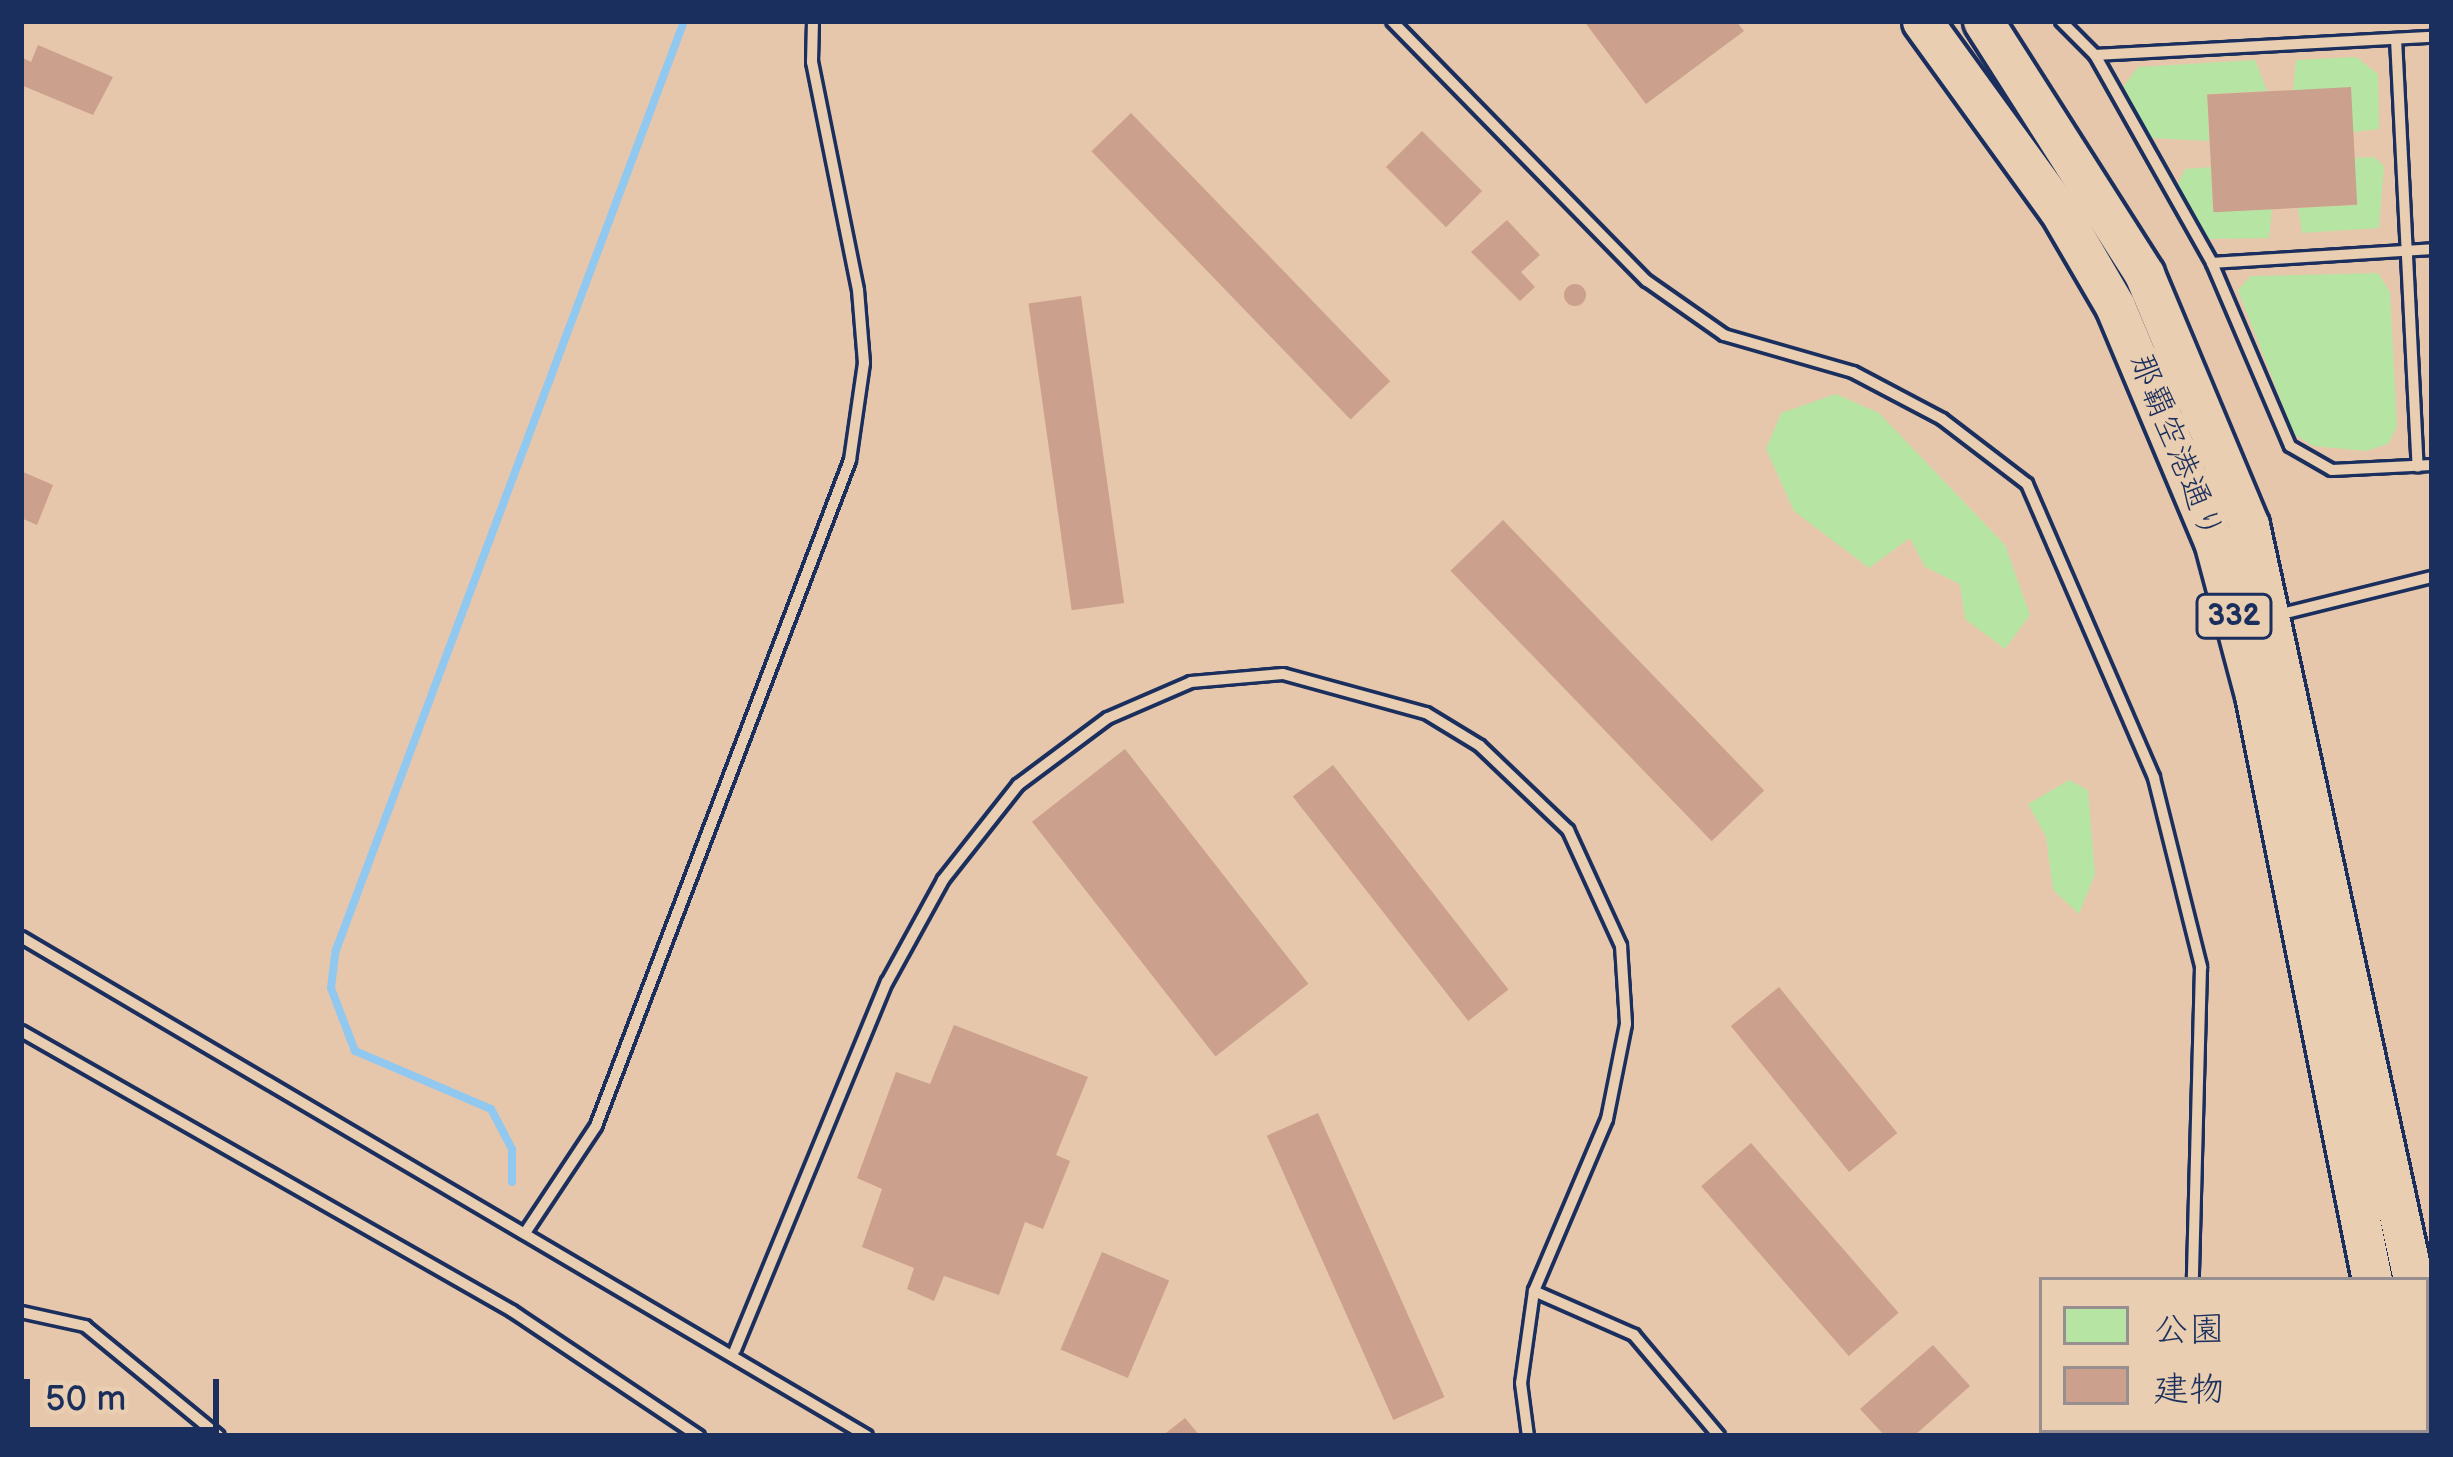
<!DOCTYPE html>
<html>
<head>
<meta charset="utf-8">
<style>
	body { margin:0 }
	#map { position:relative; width:2453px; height:1457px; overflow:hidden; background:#e7c7ab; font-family:"Balsamiq Sans","Klee One",sans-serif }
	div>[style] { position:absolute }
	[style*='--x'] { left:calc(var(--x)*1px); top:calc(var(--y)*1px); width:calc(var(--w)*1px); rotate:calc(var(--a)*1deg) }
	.green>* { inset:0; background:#b6e5a3 }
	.stream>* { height:8px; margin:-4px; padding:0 4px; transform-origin:4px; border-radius:4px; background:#91c8f0 }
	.building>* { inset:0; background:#cba08d; transform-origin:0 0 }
	.round { border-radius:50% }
	.roads { filter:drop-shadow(3px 0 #1b2f5e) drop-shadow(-3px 0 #1b2f5e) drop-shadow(0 3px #1b2f5e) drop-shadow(0 -3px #1b2f5e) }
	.lane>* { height:10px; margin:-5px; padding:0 5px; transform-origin:5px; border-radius:5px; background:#e9ceb1 }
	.highway>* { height:39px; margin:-19.5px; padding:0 19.5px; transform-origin:19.5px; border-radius:19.5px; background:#e9ceb1 }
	span { translate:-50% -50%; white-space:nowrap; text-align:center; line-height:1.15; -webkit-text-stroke:12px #e9ceb1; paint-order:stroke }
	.shield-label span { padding:3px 9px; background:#e9ceb1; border:3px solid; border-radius:9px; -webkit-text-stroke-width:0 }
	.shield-label { font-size:30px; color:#1b2f5e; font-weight:700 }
	.street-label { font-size:33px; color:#1b2f5e }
	.frame { position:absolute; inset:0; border:24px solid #1b2f5e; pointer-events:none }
	.legend { position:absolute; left:2039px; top:1277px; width:390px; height:156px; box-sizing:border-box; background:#e9ceb1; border:3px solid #978e90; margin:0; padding:15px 21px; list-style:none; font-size:36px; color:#1b2f5e }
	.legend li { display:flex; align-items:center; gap:24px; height:60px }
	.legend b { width:60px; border:3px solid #978e90 }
	.scale { position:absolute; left:24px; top:1379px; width:195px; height:54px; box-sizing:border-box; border:6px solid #1b2f5e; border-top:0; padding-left:15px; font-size:36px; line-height:42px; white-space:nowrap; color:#1b2f5e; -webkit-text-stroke:9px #e9ceb1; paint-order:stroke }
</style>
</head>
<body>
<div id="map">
	<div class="green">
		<i style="clip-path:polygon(2356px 57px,2378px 74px,2379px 129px,2353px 132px,2293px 90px,2296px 60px)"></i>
		<i style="clip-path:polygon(2255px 60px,2267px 91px,2207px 94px,2209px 141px,2151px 138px,2120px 91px,2138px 67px)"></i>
		<i style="clip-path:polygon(2374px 157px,2384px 166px,2379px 228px,2302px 233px,2298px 208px,2356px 205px,2354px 158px)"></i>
		<i style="clip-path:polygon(2211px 167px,2213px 212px,2272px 209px,2269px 238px,2209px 239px,2178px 185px,2185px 169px)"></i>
		<i style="clip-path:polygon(2378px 273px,2390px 292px,2397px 427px,2388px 444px,2366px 451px,2313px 446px,2294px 434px,2238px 290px,2251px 276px)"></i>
		<i style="clip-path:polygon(1836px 394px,1879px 413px,2005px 545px,2030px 615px,2005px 649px,1965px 619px,1960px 584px,1925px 567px,1910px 538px,1869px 568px,1794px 511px,1766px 449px,1781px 413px)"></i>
		<i style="clip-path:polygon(2069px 780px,2088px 790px,2095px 874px,2079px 914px,2053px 890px,2046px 837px,2028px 804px)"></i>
	</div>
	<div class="stream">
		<i style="--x:512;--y:1182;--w:33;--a:-90"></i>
		<i style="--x:512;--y:1149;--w:45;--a:-117.7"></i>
		<i style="--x:491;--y:1109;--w:148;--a:-156.9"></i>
		<i style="--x:355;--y:1051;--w:67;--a:-110.9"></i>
		<i style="--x:331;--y:988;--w:38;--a:-83"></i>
		<i style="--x:336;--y:950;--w:992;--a:-69.46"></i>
	</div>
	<div class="building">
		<i style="clip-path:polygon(1584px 21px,1736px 21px,1744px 31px,1646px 104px)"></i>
		<i style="clip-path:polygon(38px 45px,113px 77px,93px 115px,21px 85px,21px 57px,31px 62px)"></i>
		<i style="left:2351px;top:87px;width:118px;height:144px;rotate:87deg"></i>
		<i style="left:1131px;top:113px;width:373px;height:55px;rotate:46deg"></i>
		<i style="left:1422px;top:131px;width:85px;height:51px;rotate:45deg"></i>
		<i style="clip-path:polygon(1507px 220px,1540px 255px,1521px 272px,1535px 287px,1520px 301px,1471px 252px)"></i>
		<i class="round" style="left:1564px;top:284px;width:22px;height:22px"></i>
		<i style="left:1081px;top:296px;width:310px;height:53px;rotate:82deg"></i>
		<i style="clip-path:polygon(21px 471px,53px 485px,37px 525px,21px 518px)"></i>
		<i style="left:1503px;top:520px;width:376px;height:73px;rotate:46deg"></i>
		<i style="left:1125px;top:749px;width:298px;height:118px;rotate:52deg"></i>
		<i style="left:1333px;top:765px;width:285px;height:51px;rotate:52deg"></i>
		<i style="left:1779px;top:987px;width:188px;height:62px;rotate:51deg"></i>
		<i style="clip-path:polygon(954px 1025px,1088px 1077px,1056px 1155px,1070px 1161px,1043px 1229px,1025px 1222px,999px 1295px,944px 1276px,934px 1301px,907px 1289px,914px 1268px,862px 1247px,882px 1189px,857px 1178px,896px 1072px,930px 1084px)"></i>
		<i style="left:1318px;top:1113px;width:311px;height:56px;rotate:66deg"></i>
		<i style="left:1751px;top:1143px;width:225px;height:66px;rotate:49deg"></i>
		<i style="left:1102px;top:1252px;width:73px;height:106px;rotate:23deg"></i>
		<i style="clip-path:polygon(1933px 1345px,1970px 1386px,1914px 1436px,1885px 1436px,1860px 1409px)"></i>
		<i style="clip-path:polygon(1185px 1418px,1200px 1436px,1162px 1436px)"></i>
	</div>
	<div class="roads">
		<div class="lane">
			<i style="--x:1392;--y:21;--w:364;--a:45.6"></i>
			<i style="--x:1647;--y:281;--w:94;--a:35"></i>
			<i style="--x:1724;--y:335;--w:134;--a:16"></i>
			<i style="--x:1853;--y:372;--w:101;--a:27.8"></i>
			<i style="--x:1942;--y:419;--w:107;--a:37.4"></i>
			<i style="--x:2027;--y:484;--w:320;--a:66.6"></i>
			<i style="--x:2154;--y:778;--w:195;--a:76"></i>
			<i style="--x:2201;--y:967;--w:313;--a:91.5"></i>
			<i style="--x:2061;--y:21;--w:48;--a:45"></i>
			<i style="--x:2095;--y:55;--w:239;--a:60.6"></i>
			<i style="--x:2212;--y:263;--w:199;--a:66.9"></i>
			<i style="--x:2290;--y:446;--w:48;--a:29.7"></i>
			<i style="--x:2332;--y:470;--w:100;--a:-2.9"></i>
			<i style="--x:2396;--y:39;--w:428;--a:87.1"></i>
			<i style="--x:2095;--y:55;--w:337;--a:-3.1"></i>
			<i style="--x:2212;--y:263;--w:220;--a:-3.6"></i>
			<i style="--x:2278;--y:615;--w:159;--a:-13.9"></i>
			<i style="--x:21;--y:937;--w:982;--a:30.53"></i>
			<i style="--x:21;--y:1031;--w:565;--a:29.69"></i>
			<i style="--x:512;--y:1311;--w:225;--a:33.8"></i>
			<i style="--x:527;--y:1230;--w:125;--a:-56.4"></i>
			<i style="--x:596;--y:1126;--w:713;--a:-69.12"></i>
			<i style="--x:850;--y:460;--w:98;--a:-81.8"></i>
			<i style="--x:864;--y:363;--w:73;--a:-94.7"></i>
			<i style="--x:858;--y:290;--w:233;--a:-101.4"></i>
			<i style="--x:812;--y:62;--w:41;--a:-88.6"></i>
			<i style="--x:1534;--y:1291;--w:109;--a:23.7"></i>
			<i style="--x:1634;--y:1335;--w:132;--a:49.9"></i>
			<i style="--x:21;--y:1312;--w:66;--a:12.3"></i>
			<i style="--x:85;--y:1326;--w:173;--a:39.4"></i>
			<i style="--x:735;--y:1350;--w:398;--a:-67.6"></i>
			<i style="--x:887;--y:982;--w:116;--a:-61.2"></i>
			<i style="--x:943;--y:880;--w:121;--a:-51.7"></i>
			<i style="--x:1018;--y:785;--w:112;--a:-36.7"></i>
			<i style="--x:1108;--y:718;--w:90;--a:-23.4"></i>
			<i style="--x:1191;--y:682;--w:92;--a:-5"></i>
			<i style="--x:1283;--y:674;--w:148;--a:15.3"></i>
			<i style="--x:1426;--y:713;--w:63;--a:31.4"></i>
			<i style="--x:1480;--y:746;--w:122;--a:43.7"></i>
			<i style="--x:1568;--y:830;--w:128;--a:65.4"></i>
			<i style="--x:1621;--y:946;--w:78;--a:86.3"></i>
			<i style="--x:1626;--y:1024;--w:97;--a:101.3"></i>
			<i style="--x:1607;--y:1119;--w:187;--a:113"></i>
			<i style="--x:1534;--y:1291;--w:93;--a:98"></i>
			<i style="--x:1521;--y:1383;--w:53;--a:82.5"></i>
			<i style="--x:2201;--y:1430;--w:7;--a:63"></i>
		</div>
		<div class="highway">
			<i style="--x:1922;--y:21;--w:233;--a:54.1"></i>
			<i style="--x:2059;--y:210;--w:111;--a:59.7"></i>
			<i style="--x:2115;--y:306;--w:255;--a:67.2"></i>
			<i style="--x:2214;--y:541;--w:159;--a:75.1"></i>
			<i style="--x:2255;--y:695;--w:597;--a:78.69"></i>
			<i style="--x:1983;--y:21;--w:300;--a:57.5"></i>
			<i style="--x:2144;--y:274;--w:272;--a:67.3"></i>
			<i style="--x:2249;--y:525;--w:773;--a:77.74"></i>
			<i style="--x:2426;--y:1325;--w:21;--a:73"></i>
			<i style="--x:2420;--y:1430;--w:6;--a:72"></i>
		</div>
	</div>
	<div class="shield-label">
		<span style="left:2234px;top:616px">332</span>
	</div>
	<div class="street-label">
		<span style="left:2175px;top:447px;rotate:68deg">那覇空港通り</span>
	</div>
	<div class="frame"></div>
	<ul class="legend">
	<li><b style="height:33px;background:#b6e5a3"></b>公園</li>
	<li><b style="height:33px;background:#cba08d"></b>建物</li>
	</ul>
	<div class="scale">50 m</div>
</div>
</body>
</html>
